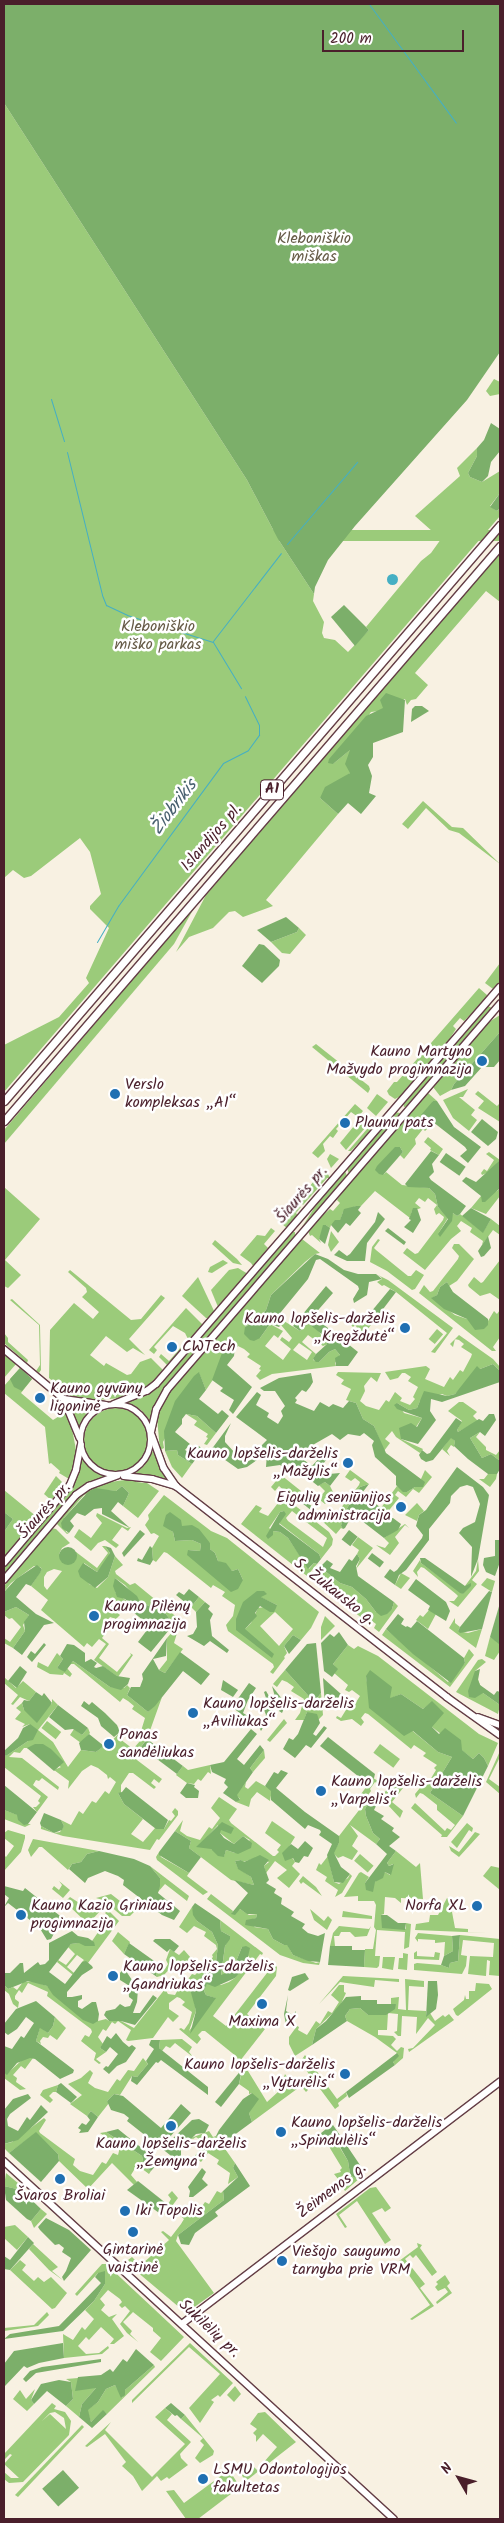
<!DOCTYPE html>
<html>
<head>
<meta charset="utf-8">
<style>
	body { margin:0 }
	#map { position:relative; width:504px; height:2523px; overflow:hidden; background:#f8f1e2; font-family:Kalam,sans-serif }
	div>[style] { position:absolute }
	[style*='--x'] { left:calc(var(--x)*1px); top:calc(var(--y)*1px); width:calc(var(--w)*1px); rotate:calc(var(--a)*1deg) }
	.green>* { inset:0; background:#9bcb7a; transform-origin:0 0 }
	.round { border-radius:50% }
	.forest>* { inset:0; background:#7caf6a; transform-origin:0 0 }
	.water>* { inset:0; background:#45afc3 }
	.stream>* { height:1px; margin:-0.5px; padding:0 0.5px; transform-origin:0.5px; border-radius:0.5px; background:#45afc3 }
	.roads { filter:drop-shadow(1px 0 #643e46) drop-shadow(-1px 0 #643e46) drop-shadow(0 1px #643e46) drop-shadow(0 -1px #643e46) }
	.secondary>* { height:5.5px; margin:-2.75px; padding:0 2.75px; transform-origin:2.75px; border-radius:2.75px; background:#fff }
	.secondary>.ring { margin:-2.75px; padding:0; box-sizing:content-box; background:none; border:5.5px solid #fff; border-radius:50% }
	.trunk>* { height:7px; margin:-3.5px; padding:0 3.5px; transform-origin:3.5px; border-radius:3.5px; background:#fff }
	.dots>* { width:14px; height:14px; translate:-50% -50%; box-sizing:border-box; border:2px solid #fff; border-radius:50% }
	span { translate:-50% -50%; white-space:nowrap; text-align:center; line-height:1.15; -webkit-text-stroke:5px #fff; paint-order:stroke }
	.shield-label span { padding:1px 4px; background:#fff; border:1px solid; border-radius:4px; -webkit-text-stroke-width:0 }
	.shield-label { font-size:15px; color:#4a1f2b; font-weight:700 }
	.park-label { font-size:16px; color:#665b47 }
	.street-label { font-size:16px; color:#4a1f2b }
	.poi-label { font-size:16px; color:#4a1f2b }
	.right { translate:-100% -50%; text-align:right }
	.left { translate:0 -50%; text-align:left }
	.water-label { font-size:18px; color:#48606f; font-style:italic }
	.frame { position:absolute; inset:0; border:5px solid #4a1f2b; pointer-events:none }
	.north { position:absolute; left:434px; top:2453px; width:50px; height:50px; -webkit-text-stroke:4px #fff; paint-order:stroke; rotate:308deg; font-size:14px; font-weight:700; line-height:20px; text-align:center; color:#4a1f2b }
	.north::after { content:''; display:block; margin:auto; width:18px; height:22px; background:#4a1f2b; clip-path:polygon(50% 0,100% 100%,50% 72%,0 100%) }
	.scale { position:absolute; left:322px; top:30px; width:142px; height:22px; box-sizing:border-box; border:2px solid #4a1f2b; border-top:0; padding-left:6px; font-size:15px; line-height:18px; white-space:nowrap; color:#4a1f2b; -webkit-text-stroke:4px #fff; paint-order:stroke }
</style>
</head>
<body>
<div id="map">
	<div class="green">
		<i style="clip-path:polygon(4px 103px,247px 480px,278px 539px,314px 594px,313px 601px,324px 622px,322px 633px,324px 638px,335px 640px,348px 652px,369px 630px,366px 627px,421px 561px,431px 553px,441px 539px,415px 516px,460px 476px,457px 468px,477px 448px,477px 456px,468px 473px,470px 477px,482px 482px,500px 471px,500px 493px,490px 506px,497px 511px,500px 508px,500px 516px,4px 1092px,4px 1045px,59px 1017px,89px 983px,86px 978px,109px 928px,90px 909px,90px 906px,101px 894px,90px 852px,80px 838px,31px 876px,24px 878px,13px 870px,4px 878px)"></i>
		<i style="clip-path:polygon(494px 379px,500px 382px,500px 394px,490px 396px,486px 391px)"></i>
		<i style="left:500px;top:530px;width:11px;height:759px;rotate:90deg"></i>
		<i style="clip-path:polygon(500px 553px,500px 602px,486px 591px,415px 673px,428px 685px,416px 699px,411px 700px,407px 705px,405px 699px,379px 711px,371px 712px,333px 764px,351px 749px,350px 773px,320px 798px,338px 814px,266px 900px,273px 906px,243px 917px,235px 911px,229px 912px,213px 928px,189px 937px,176px 952px,206px 895px)"></i>
		<i style="clip-path:polygon(423px 801px,452px 827px,463px 828px,500px 864px,459px 833px,449px 830px,426px 808px,408px 829px,402px 824px)"></i>
		<i style="clip-path:polygon(194px 908px,174px 944px,4px 1144px,4px 1130px)"></i>
		<i style="clip-path:polygon(299px 928px,306px 935px,290px 954px,282px 953px,271px 942px,297px 932px)"></i>
		<i style="clip-path:polygon(500px 963px,500px 983px,493px 989px,485px 983px)"></i>
		<i style="clip-path:polygon(479px 988px,487px 995px,487px 998px,464px 1021px,460px 1018px,453px 1026px,456px 1029px,445px 1046px,403px 1095px,395px 1099px,389px 1095px,387px 1091px,394px 1082px,397px 1082px)"></i>
		<i style="clip-path:polygon(488px 1006px,492px 1008px,488px 1014px,409px 1106px,404px 1107px,403px 1103px)"></i>
		<i style="clip-path:polygon(500px 1015px,500px 1032px,454px 1084px,451px 1090px,440px 1096px,433px 1087px,489px 1022px)"></i>
		<i style="clip-path:polygon(316px 1044px,369px 1086px,370px 1089px,368px 1093px,312px 1047px)"></i>
		<i style="clip-path:polygon(468px 1089px,463px 1097px,459px 1097px,475px 1110px,471px 1115px,477px 1120px,469px 1131px,453px 1118px,443px 1100px)"></i>
		<i style="clip-path:polygon(478px 1091px,497px 1106px,500px 1103px,500px 1122px,478px 1108px,484px 1101px,475px 1094px)"></i>
		<i style="clip-path:polygon(428px 1093px,437px 1101px,433px 1101px,426px 1121px,430px 1121px,426px 1126px,428px 1128px,425px 1131px,423px 1129px,415px 1139px,416px 1144px,404px 1159px,400px 1155px,403px 1152px,400px 1147px,383px 1175px,386px 1172px,402px 1185px,429px 1188px,435px 1194px,438px 1207px,448px 1218px,438px 1234px,453px 1213px,457px 1216px,460px 1214px,483px 1232px,491px 1219px,500px 1226px,500px 1235px,493px 1230px,482px 1245px,483px 1241px,470px 1232px,472px 1228px,461px 1221px,457px 1226px,461px 1231px,451px 1239px,425px 1270px,403px 1253px,407px 1248px,415px 1254px,418px 1253px,443px 1220px,444px 1217px,439px 1213px,436px 1215px,434px 1209px,437px 1205px,428px 1198px,425px 1202px,419px 1198px,415px 1203px,421px 1208px,412px 1211px,410px 1218px,375px 1191px,361px 1206px,356px 1206px,343px 1212px,340px 1221px,331px 1225px,330px 1228px,326px 1225px,319px 1239px,321px 1243px,312px 1235px,310px 1236px,308px 1231px,314px 1223px,330px 1209px,333px 1211px,340px 1203px,337px 1200px,344px 1189px)"></i>
		<i style="clip-path:polygon(377px 1094px,388px 1102px,376px 1116px,367px 1108px)"></i>
		<i style="clip-path:polygon(355px 1104px,363px 1111px,358px 1117px,351px 1112px,336px 1129px,338px 1131px,333px 1138px,330px 1136px,323px 1144px,325px 1151px,318px 1158px,312px 1153px)"></i>
		<i style="clip-path:polygon(395px 1112px,400px 1113px,399px 1116px,349px 1174px,347px 1168px)"></i>
		<i style="clip-path:polygon(363px 1115px,372px 1120px,346px 1150px,340px 1143px)"></i>
		<i style="clip-path:polygon(374px 1121px,374px 1128px,351px 1151px,348px 1151px)"></i>
		<i style="clip-path:polygon(428px 1137px,443px 1149px,439px 1155px,430px 1150px,431px 1148px,424px 1142px)"></i>
		<i style="clip-path:polygon(489px 1152px,500px 1160px,489px 1172px,482px 1175px,481px 1173px,484px 1169px,487px 1171px,494px 1160px,486px 1154px)"></i>
		<i style="clip-path:polygon(330px 1154px,339px 1159px,331px 1168px,327px 1159px)"></i>
		<i style="clip-path:polygon(345px 1171px,347px 1176px,302px 1227px,316px 1205px)"></i>
		<i style="clip-path:polygon(327px 1172px,330px 1178px,327px 1178px,303px 1205px,300px 1202px,312px 1188px,310px 1186px,319px 1174px,322px 1177px)"></i>
		<i style="clip-path:polygon(4px 1187px,40px 1219px,5px 1260px,21px 1275px,8px 1288px,4px 1286px)"></i>
		<i style="clip-path:polygon(500px 1188px,500px 1196px,486px 1214px,471px 1208px,481px 1196px,497px 1191px)"></i>
		<i style="clip-path:polygon(298px 1205px,301px 1207px,296px 1213px,298px 1216px,290px 1225px,287px 1228px,278px 1221px,285px 1214px,288px 1216px)"></i>
		<i style="clip-path:polygon(271px 1228px,275px 1231px,264px 1244px,268px 1248px,253px 1266px,251px 1263px,240px 1255px,257px 1235px,265px 1236px)"></i>
		<i style="clip-path:polygon(331px 1231px,339px 1242px,331px 1252px,328px 1245px)"></i>
		<i style="clip-path:polygon(292px 1232px,295px 1232px,295px 1237px,162px 1392px,153px 1411px,152px 1423px,141px 1410px,126px 1403px,153px 1391px,167px 1377px)"></i>
		<i style="clip-path:polygon(evenodd,302px 1239px,320px 1253px,315px 1254px,305px 1262px,271px 1295px,266px 1310px,257px 1320px,245px 1327px,260px 1338px,270px 1324px,283px 1331px,278px 1338px,274px 1335px,265px 1346px,283px 1360px,291px 1349px,280px 1340px,282px 1337px,289px 1342px,292px 1338px,281px 1325px,284px 1321px,300px 1331px,308px 1323px,316px 1328px,328px 1344px,323px 1346px,308px 1335px,302px 1342px,316px 1354px,313px 1360px,319px 1362px,329px 1352px,335px 1349px,340px 1355px,335px 1363px,336px 1366px,272px 1374px,260px 1380px,256px 1376px,261px 1370px,259px 1369px,261px 1366px,247px 1357px,250px 1354px,244px 1349px,238px 1346px,234px 1351px,235px 1347px,206px 1390px,199px 1373px,163px 1442px,164px 1448px,160px 1450px,157px 1418px,166px 1395px,302px 1239px,299px 1343px,312px 1352px,307px 1360px,293px 1350px,299px 1343px)"></i>
		<i style="clip-path:polygon(378px 1239px,380px 1240px,374px 1248px,376px 1250px,408px 1276px,411px 1276px,416px 1270px,424px 1275px,415px 1289px,412px 1290px,387px 1271px,370px 1262px,372px 1247px)"></i>
		<i style="clip-path:polygon(215px 1240px,237px 1259px,242px 1265px,233px 1263px,212px 1244px)"></i>
		<i style="clip-path:polygon(454px 1244px,459px 1244px,474px 1259px,457px 1281px,449px 1286px,447px 1282px,440px 1287px,437px 1295px,432px 1298px,455px 1315px,467px 1319px,488px 1321px,494px 1311px,497px 1314px,500px 1310px,500px 1337px,493px 1347px,496px 1351px,492px 1351px,419px 1293px,424px 1285px,430px 1292px,433px 1291px,458px 1259px,459px 1256px,452px 1248px)"></i>
		<i style="clip-path:polygon(223px 1260px,228px 1263px,212px 1273px,208px 1272px,210px 1267px)"></i>
		<i style="clip-path:polygon(500px 1260px,500px 1300px,490px 1293px,480px 1296px,469px 1287px,468px 1285px,474px 1277px,481px 1283px,483px 1282px)"></i>
		<i style="clip-path:polygon(238px 1268px,248px 1274px,218px 1307px,211px 1290px,229px 1270px)"></i>
		<i style="clip-path:polygon(70px 1270px,131px 1320px,141px 1319px,161px 1295px,165px 1298px,129px 1339px,145px 1355px,133px 1348px,127px 1352px,106px 1336px,90px 1355px,104px 1366px,106px 1363px,127px 1375px,131px 1374px,140px 1362px,151px 1358px,163px 1370px,146px 1389px,121px 1398px,97px 1400px,80px 1399px,70px 1396px,49px 1378px,50px 1330px,74px 1303px,93px 1319px,99px 1312px,82px 1297px,87px 1292px,86px 1288px,68px 1272px)"></i>
		<i style="clip-path:polygon(376px 1274px,388px 1280px,453px 1328px,435px 1353px,431px 1352px,447px 1333px,396px 1292px,384px 1285px,382px 1286px,377px 1282px,382px 1279px,381px 1277px)"></i>
		<i style="clip-path:polygon(198px 1277px,215px 1313px,210px 1318px,206px 1318px,182px 1296px)"></i>
		<i style="clip-path:polygon(12px 1299px,40px 1325px,41px 1370px,39px 1373px,36px 1371px,40px 1365px,39px 1325px,10px 1300px)"></i>
		<i style="clip-path:polygon(186px 1308px,203px 1325px,167px 1365px,159px 1357px,161px 1354px,169px 1361px,188px 1339px,185px 1333px,173px 1326px,154px 1347px,157px 1350px,154px 1354px,149px 1350px)"></i>
		<i style="clip-path:polygon(355px 1318px,361px 1325px,367px 1319px,368px 1324px,371px 1325px,363px 1335px,355px 1325px,353px 1327px,351px 1325px)"></i>
		<i style="left:437px;top:1329px;width:8px;height:13px;rotate:40deg"></i>
		<i style="clip-path:polygon(4px 1333px,8px 1338px,8px 1342px,28px 1360px,27px 1363px,4px 1343px)"></i>
		<i style="clip-path:polygon(459px 1335px,493px 1359px,500px 1367px,500px 1371px,493px 1364px,480px 1369px,455px 1394px,447px 1396px,442px 1394px,420px 1401px,417px 1408px,409px 1410px,397px 1403px,404px 1413px,422px 1418px,416px 1427px,401px 1439px,423px 1449px,420px 1453px,396px 1437px,392px 1431px,385px 1439px,390px 1443px,384px 1451px,374px 1426px,363px 1419px,356px 1403px,346px 1400px,351px 1389px,341px 1384px,344px 1380px,336px 1375px,338px 1372px,381px 1373px,377px 1382px,371px 1377px,364px 1386px,365px 1391px,360px 1401px,366px 1406px,379px 1410px,386px 1400px,389px 1402px,395px 1392px,402px 1398px,400px 1401px,410px 1405px,415px 1399px,413px 1397px,418px 1387px,408px 1381px,411px 1377px,405px 1373px,402px 1373px,398px 1378px,390px 1380px,385px 1372px,426px 1366px,430px 1369px,425px 1379px,444px 1387px,450px 1377px,453px 1380px,460px 1370px,463px 1372px,471px 1357px,472px 1354px,461px 1347px,464px 1344px,459px 1340px,455px 1339px,453px 1347px,450px 1344px)"></i>
		<i style="clip-path:polygon(4px 1354px,16px 1364px,4px 1378px)"></i>
		<i style="clip-path:polygon(20px 1368px,32px 1379px,21px 1393px,53px 1420px,66px 1412px,71px 1423px,76px 1450px,73px 1469px,69px 1479px,59px 1473px,60px 1471px,51px 1463px,49px 1464px,45px 1427px,4px 1393px,4px 1386px)"></i>
		<i style="clip-path:polygon(68px 1402px,96px 1407px,86px 1415px,79px 1428px)"></i>
		<i style="clip-path:polygon(459px 1402px,463px 1402px,477px 1412px,473px 1416px,478px 1421px,458px 1432px,457px 1430px,462px 1421px,448px 1411px)"></i>
		<i class="round" style="left:84px;top:1408px;width:64px;height:64px"></i>
		<i style="clip-path:polygon(186px 1414px,197px 1416px,216px 1433px,207px 1445px,204px 1444px,208px 1438px,206px 1437px,208px 1434px,194px 1425px,197px 1421px)"></i>
		<i style="clip-path:polygon(480px 1432px,476px 1437px,486px 1447px,486px 1450px,496px 1455px,500px 1450px,500px 1461px,491px 1454px,482px 1458px,470px 1438px)"></i>
		<i style="clip-path:polygon(451px 1437px,455px 1441px,454px 1447px,451px 1445px,447px 1451px,450px 1456px,442px 1449px)"></i>
		<i style="clip-path:polygon(154px 1449px,167px 1480px,132px 1476px,144px 1466px)"></i>
		<i style="clip-path:polygon(177px 1450px,178px 1455px,192px 1464px,182px 1478px,172px 1467px,165px 1451px)"></i>
		<i style="clip-path:polygon(81px 1457px,91px 1469px,105px 1476px,77px 1490px,4px 1576px,4px 1568px,72px 1486px,77px 1476px)"></i>
		<i style="clip-path:polygon(350px 1470px,369px 1484px,360px 1487px,343px 1515px,341px 1526px,343px 1529px,341px 1528px,336px 1534px,320px 1519px,323px 1513px,331px 1519px,333px 1518px,359px 1485px,360px 1482px,355px 1478px,351px 1481px,345px 1477px)"></i>
		<i style="clip-path:polygon(425px 1470px,432px 1477px,419px 1493px,413px 1489px,406px 1497px,398px 1491px,395px 1495px,399px 1498px,386px 1514px,391px 1518px,381px 1518px,378px 1512px,397px 1486px,407px 1492px,415px 1487px,423px 1487px,421px 1479px)"></i>
		<i style="clip-path:polygon(488px 1474px,497px 1474px,496px 1479px,490px 1487px,479px 1479px,484px 1479px)"></i>
		<i style="clip-path:polygon(evenodd,281px 1475px,301px 1491px,297px 1498px,293px 1495px,287px 1502px,291px 1506px,293px 1504px,329px 1532px,333px 1539px,332px 1545px,321px 1559px,319px 1554px,279px 1523px,284px 1511px,280px 1512px,269px 1528px,273px 1531px,280px 1532px,288px 1538px,309px 1569px,314px 1563px,317px 1564px,307px 1576px,241px 1524px,256px 1505px,262px 1508px,259px 1512px,268px 1516px,278px 1503px,281px 1505px,288px 1494px,279px 1486px,275px 1491px,271px 1487px,281px 1475px,292px 1511px,327px 1538px,323px 1547px,288px 1521px,286px 1518px,292px 1511px)"></i>
		<i style="clip-path:polygon(56px 1476px,65px 1485px,51px 1500px,44px 1494px)"></i>
		<i style="clip-path:polygon(132px 1479px,136px 1479px,136px 1482px,147px 1483px,159px 1491px,138px 1518px,123px 1506px,129px 1493px,122px 1486px,116px 1491px,102px 1490px,84px 1495px,64px 1518px,66px 1532px,69px 1533px,67px 1534px,57px 1524px,56px 1522px,86px 1490px,103px 1483px)"></i>
		<i style="clip-path:polygon(325px 1482px,330px 1486px,334px 1494px,325px 1504px,316px 1497px,317px 1495px,321px 1496px,325px 1491px,319px 1485px)"></i>
		<i style="clip-path:polygon(4px 1490px,37px 1517px,4px 1559px,4px 1532px,13px 1519px,4px 1512px)"></i>
		<i style="clip-path:polygon(evenodd,164px 1495px,211px 1531px,227px 1538px,319px 1612px,311px 1628px,301px 1640px,293px 1635px,284px 1646px,287px 1653px,284px 1657px,285px 1658px,273px 1674px,270px 1672px,274px 1667px,273px 1664px,228px 1631px,226px 1625px,233px 1616px,235px 1605px,222px 1596px,225px 1592px,213px 1585px,211px 1588px,167px 1553px,164px 1552px,156px 1562px,153px 1560px,152px 1548px,159px 1536px,154px 1533px,151px 1534px,145px 1525px,149px 1519px,148px 1515px,164px 1495px,170px 1530px,210px 1543px,210px 1549px,215px 1553px,218px 1561px,232px 1571px,238px 1569px,243px 1580px,188px 1550px,200px 1551px,201px 1544px,192px 1540px,175px 1541px,173px 1532px,170px 1530px,164px 1495px,262px 1591px,260px 1597px,277px 1605px,258px 1608px,251px 1623px,245px 1629px,262px 1591px,164px 1495px,275px 1612px,293px 1629px,279px 1646px,260px 1626px,275px 1612px)"></i>
		<i style="clip-path:polygon(417px 1503px,424px 1511px,419px 1515px,417px 1521px,405px 1515px)"></i>
		<i style="clip-path:polygon(97px 1513px,127px 1528px,131px 1527px,128px 1531px,122px 1527px,112px 1540px,119px 1545px,116px 1548px,105px 1540px,98px 1543px,91px 1551px,74px 1537px,79px 1529px,91px 1538px,102px 1523px,96px 1516px)"></i>
		<i style="clip-path:polygon(405px 1524px,409px 1528px,405px 1525px,395px 1537px,399px 1543px,390px 1555px,376px 1545px,385px 1548px,389px 1543px,384px 1538px)"></i>
		<i style="clip-path:polygon(evenodd,51px 1528px,56px 1529px,70px 1543px,62px 1548px,59px 1554px,76px 1555px,76px 1552px,97px 1568px,108px 1553px,102px 1546px,107px 1546px,105px 1546px,110px 1553px,107px 1560px,97px 1572px,84px 1563px,89px 1584px,97px 1588px,108px 1577px,115px 1556px,123px 1565px,115px 1571px,116px 1574px,130px 1585px,135px 1583px,179px 1619px,174px 1624px,165px 1613px,140px 1602px,125px 1585px,115px 1578px,115px 1592px,136px 1608px,133px 1612px,120px 1602px,114px 1610px,120px 1615px,116px 1619px,110px 1617px,105px 1625px,108px 1630px,102px 1638px,109px 1644px,99px 1658px,117px 1672px,131px 1655px,130px 1653px,133px 1655px,118px 1677px,94px 1660px,106px 1644px,99px 1639px,92px 1647px,87px 1643px,84px 1647px,41px 1610px,48px 1600px,31px 1586px,42px 1569px,40px 1567px,34px 1566px,11px 1583px,4px 1592px,4px 1586px,51px 1528px,54px 1569px,62px 1571px,47px 1590px,44px 1586px,44px 1577px,47px 1572px,54px 1569px)"></i>
		<i style="clip-path:polygon(358px 1537px,373px 1548px,356px 1569px,360px 1559px,357px 1554px,359px 1550px,352px 1545px)"></i>
		<i style="clip-path:polygon(478px 1559px,479px 1571px,472px 1580px,477px 1584px,458px 1607px,449px 1601px,454px 1601px,458px 1596px,456px 1594px,424px 1568px,421px 1567px,417px 1572px,418px 1577px,413px 1571px,420px 1560px,421px 1563px,463px 1594px,465px 1586px,476px 1571px)"></i>
		<i style="clip-path:polygon(320px 1567px,340px 1583px,352px 1587px,366px 1599px,376px 1612px,392px 1609px,394px 1602px,398px 1606px,379px 1632px,374px 1628px,376px 1624px,372px 1621px,370px 1624px,342px 1603px,329px 1587px,314px 1575px)"></i>
		<i style="clip-path:polygon(401px 1573px,410px 1578px,401px 1589px,395px 1585px)"></i>
		<i style="clip-path:polygon(487px 1578px,495px 1581px,492px 1592px,481px 1585px)"></i>
		<i style="clip-path:polygon(199px 1597px,205px 1602px,196px 1612px,191px 1607px)"></i>
		<i style="clip-path:polygon(16px 1607px,29px 1615px,23px 1625px,25px 1631px,13px 1648px,4px 1643px,4px 1638px,10px 1642px,21px 1627px,12px 1618px,9px 1619px,4px 1615px,4px 1612px)"></i>
		<i style="clip-path:polygon(429px 1610px,436px 1614px,428px 1629px,416px 1620px,420px 1615px,423px 1617px)"></i>
		<i style="clip-path:polygon(325px 1616px,335px 1626px,321px 1640px,321px 1627px)"></i>
		<i style="clip-path:polygon(455px 1618px,455px 1623px,460px 1627px,458px 1631px,468px 1633px,482px 1629px,476px 1648px,449px 1628px)"></i>
		<i style="clip-path:polygon(180px 1623px,186px 1624px,182px 1624px,178px 1630px,174px 1643px,183px 1649px,165px 1673px,159px 1670px,167px 1660px,167px 1638px)"></i>
		<i style="clip-path:polygon(386px 1629px,448px 1682px,465px 1663px,464px 1658px,469px 1649px,474px 1655px,450px 1687px,382px 1635px)"></i>
		<i style="clip-path:polygon(490px 1637px,500px 1643px,500px 1651px,494px 1660px,485px 1656px)"></i>
		<i style="clip-path:polygon(348px 1645px,354px 1649px,358px 1646px,378px 1656px,479px 1734px,498px 1743px,488px 1766px,484px 1758px,479px 1753px,473px 1759px,432px 1727px,432px 1702px,423px 1709px,401px 1694px,389px 1699px,366px 1676px,369px 1695px,438px 1752px,452px 1757px,430px 1793px,463px 1816px,447px 1837px,441px 1837px,442px 1835px,411px 1808px,415px 1803px,445px 1831px,447px 1828px,451px 1830px,455px 1825px,437px 1810px,437px 1805px,423px 1794px,420px 1793px,416px 1798px,415px 1794px,424px 1783px,427px 1785px,436px 1770px,434px 1768px,437px 1765px,423px 1756px,426px 1753px,414px 1745px,411px 1749px,368px 1714px,365px 1713px,361px 1718px,364px 1722px,361px 1726px,352px 1719px,341px 1721px,336px 1718px,337px 1716px,341px 1718px,349px 1705px,353px 1707px,360px 1696px,352px 1690px,349px 1692px,345px 1690px,348px 1685px,334px 1673px,337px 1669px,333px 1664px)"></i>
		<i style="clip-path:polygon(57px 1653px,63px 1659px,57px 1668px,65px 1670px,73px 1661px,110px 1687px,124px 1688px,127px 1685px,130px 1688px,127px 1695px,148px 1712px,162px 1697px,147px 1739px,133px 1757px,162px 1779px,159px 1783px,154px 1779px,151px 1783px,156px 1787px,154px 1789px,133px 1773px,129px 1773px,121px 1785px,121px 1793px,118px 1793px,124px 1804px,143px 1819px,131px 1834px,143px 1842px,155px 1828px,164px 1829px,169px 1820px,171px 1821px,175px 1816px,172px 1812px,175px 1808px,178px 1811px,178px 1815px,159px 1840px,157px 1839px,150px 1850px,63px 1836px,38px 1828px,41px 1829px,41px 1826px,54px 1833px,60px 1832px,64px 1826px,61px 1820px,71px 1825px,79px 1811px,83px 1814px,92px 1801px,96px 1803px,105px 1791px,109px 1794px,116px 1782px,110px 1777px,108px 1779px,107px 1775px,98px 1768px,91px 1765px,82px 1771px,68px 1789px,69px 1781px,54px 1770px,61px 1767px,27px 1748px,24px 1748px,20px 1753px,14px 1752px,9px 1757px,22px 1758px,59px 1787px,58px 1790px,42px 1778px,39px 1781px,36px 1780px,33px 1785px,48px 1797px,37px 1812px,33px 1807px,36px 1807px,40px 1803px,38px 1801px,41px 1796px,4px 1767px,4px 1755px,6px 1756px,28px 1741px,30px 1724px,22px 1727px,25px 1724px,15px 1719px,21px 1712px,16px 1708px,22px 1703px,24px 1710px,52px 1704px,52px 1699px,58px 1705px,38px 1730px,53px 1742px,68px 1767px,81px 1750px,96px 1752px,105px 1745px,107px 1746px,120px 1732px,120px 1739px,133px 1749px,140px 1741px,136px 1738px,141px 1731px,145px 1718px,132px 1709px,134px 1706px,128px 1701px,123px 1698px,120px 1702px,74px 1664px,71px 1664px,67px 1668px,72px 1674px,70px 1677px,64px 1673px,63px 1675px,50px 1674px,37px 1667px,38px 1662px,48px 1667px)"></i>
		<i style="clip-path:polygon(482px 1659px,486px 1662px,475px 1671px,483px 1693px,500px 1705px,498px 1714px,456px 1692px,478px 1660px)"></i>
		<i style="clip-path:polygon(285px 1670px,314px 1702px,321px 1693px,323px 1715px,318px 1720px,307px 1712px,304px 1720px,295px 1720px,300px 1713px,304px 1699px,291px 1691px,294px 1687px,287px 1682px,282px 1680px,277px 1687px,273px 1684px)"></i>
		<i style="clip-path:polygon(4px 1677px,16px 1688px,23px 1681px,36px 1692px,29px 1701px,20px 1697px,13px 1705px,11px 1704px,18px 1695px,4px 1683px)"></i>
		<i style="clip-path:polygon(284px 1719px,287px 1723px,270px 1742px,267px 1740px)"></i>
		<i style="left:47px;top:1721px;width:18px;height:9px;rotate:38deg"></i>
		<i style="clip-path:polygon(88px 1728px,90px 1733px,81px 1743px,70px 1735px,74px 1729px,82px 1735px)"></i>
		<i style="left:380px;top:1744px;width:25px;height:11px;rotate:37deg"></i>
		<i style="clip-path:polygon(264px 1750px,265px 1758px,253px 1772px,250px 1768px)"></i>
		<i style="clip-path:polygon(500px 1751px,500px 1757px,489px 1779px,500px 1787px,500px 1794px,486px 1782px)"></i>
		<i style="clip-path:polygon(210px 1765px,211px 1774px,208px 1772px,201px 1781px,198px 1779px,194px 1784px,187px 1783px,176px 1775px,183px 1766px,188px 1770px)"></i>
		<i style="clip-path:polygon(373px 1778px,380px 1782px,378px 1784px,375px 1782px,370px 1789px,371px 1791px,368px 1795px,369px 1802px,365px 1809px,366px 1816px,373px 1833px,380px 1839px,376px 1844px,350px 1825px,358px 1836px,352px 1846px,358px 1851px,352px 1860px,343px 1856px,338px 1858px,333px 1853px,339px 1843px,339px 1836px,363px 1805px,361px 1794px)"></i>
		<i style="clip-path:polygon(256px 1781px,272px 1790px,270px 1801px,257px 1792px,251px 1799px,249px 1807px,236px 1802px,240px 1799px,236px 1795px,246px 1782px,245px 1787px,248px 1789px)"></i>
		<i style="clip-path:polygon(397px 1784px,403px 1788px,392px 1802px,403px 1811px,400px 1818px,386px 1803px,384px 1793px,391px 1785px)"></i>
		<i style="clip-path:polygon(evenodd,219px 1797px,237px 1809px,229px 1820px,231px 1823px,273px 1856px,275px 1856px,279px 1852px,277px 1850px,281px 1845px,265px 1833px,272px 1821px,295px 1837px,287px 1850px,295px 1862px,292px 1866px,300px 1874px,289px 1888px,277px 1878px,287px 1870px,275px 1861px,266px 1873px,264px 1866px,269px 1862px,256px 1858px,243px 1862px,241px 1860px,235px 1861px,238px 1868px,251px 1877px,254px 1885px,231px 1880px,189px 1848px,191px 1841px,175px 1831px,183px 1820px,180px 1831px,187px 1836px,200px 1840px,209px 1827px,212px 1829px,220px 1818px,211px 1808px,219px 1797px,218px 1825px,220px 1833px,234px 1844px,243px 1836px,250px 1840px,235px 1853px,226px 1850px,224px 1856px,211px 1849px,208px 1836px,218px 1825px)"></i>
		<i style="clip-path:polygon(4px 1810px,18px 1815px,28px 1824px,31px 1824px,25px 1827px,4px 1819px)"></i>
		<i style="clip-path:polygon(467px 1823px,473px 1828px,472px 1832px,469px 1830px,457px 1848px,451px 1842px)"></i>
		<i style="clip-path:polygon(8px 1830px,25px 1835px,25px 1838px,21px 1852px,4px 1871px,4px 1855px,6px 1857px,14px 1846px,4px 1838px,4px 1833px)"></i>
		<i style="clip-path:polygon(475px 1832px,480px 1834px,459px 1857px,451px 1851px,449px 1846px,459px 1852px)"></i>
		<i style="clip-path:polygon(33px 1839px,99px 1851px,87px 1854px,81px 1862px,72px 1864px,68px 1870px,42px 1847px,39px 1847px,31px 1857px,28px 1850px)"></i>
		<i style="clip-path:polygon(396px 1851px,416px 1867px,420px 1863px,423px 1899px,401px 1898px,401px 1903px,395px 1898px,385px 1897px,384px 1914px,381px 1915px,406px 1929px,406px 1923px,411px 1924px,409px 1947px,404px 1949px,405px 1932px,377px 1930px,375px 1956px,380px 1956px,379px 1966px,377px 1968px,364px 1967px,365px 1949px,373px 1949px,376px 1930px,374px 1927px,376px 1905px,374px 1901px,358px 1901px,358px 1896px,344px 1897px,359px 1873px,361px 1872px,369px 1877px,365px 1883px,375px 1882px,385px 1872px,390px 1875px,393px 1864px,389px 1866px,387px 1863px)"></i>
		<i style="clip-path:polygon(159px 1852px,161px 1857px,189px 1873px,187px 1876px,208px 1892px,203px 1895px,157px 1860px,156px 1857px)"></i>
		<i style="left:360px;top:1854px;width:18px;height:9px;rotate:41deg"></i>
		<i style="clip-path:polygon(328px 1856px,334px 1882px,339px 1884px,348px 1878px,350px 1874px,352px 1876px,342px 1893px,335px 1897px,338px 1890px,325px 1881px,327px 1877px,316px 1870px,319px 1863px,321px 1865px)"></i>
		<i style="clip-path:polygon(150px 1866px,189px 1896px,187px 1901px,165px 1884px,157px 1893px,160px 1878px)"></i>
		<i style="clip-path:polygon(491px 1866px,500px 1868px,500px 1890px,483px 1876px)"></i>
		<i style="clip-path:polygon(303px 1876px,316px 1887px,322px 1896px,303px 1882px,301px 1884px,299px 1881px)"></i>
		<i style="clip-path:polygon(59px 1881px,70px 1890px,63px 1898px,52px 1889px,54px 1886px,59px 1890px,62px 1885px)"></i>
		<i style="clip-path:polygon(111px 1894px,134px 1912px,130px 1916px,122px 1916px,103px 1900px,96px 1898px)"></i>
		<i style="clip-path:polygon(211px 1894px,233px 1911px,232px 1914px,240px 1909px,249px 1915px,257px 1914px,256px 1918px,253px 1919px,254px 1927px,268px 1929px,273px 1939px,284px 1945px,287px 1944px,293px 1955px,316px 1963px,320px 1962px,319px 1965px,303px 1963px,280px 1955px,207px 1899px)"></i>
		<i style="clip-path:polygon(70px 1897px,87px 1908px,94px 1902px,103px 1908px,88px 1924px,65px 1902px)"></i>
		<i style="clip-path:polygon(447px 1898px,450px 1901px,455px 1928px,468px 1929px,468px 1932px,489px 1933px,415px 1930px,416px 1924px,429px 1922px,430px 1915px,438px 1915px)"></i>
		<i style="clip-path:polygon(192px 1907px,197px 1921px,212px 1932px,218px 1945px,216px 1962px,205px 1972px,194px 2000px,196px 2011px,189px 2031px,215px 1998px,206px 1995px,204px 1991px,207px 1983px,221px 1985px,229px 1982px,235px 1978px,249px 1957px,242px 1947px,232px 1971px,221px 1976px,225px 1946px,230px 1936px,221px 1931px,220px 1920px,263px 1953px,262px 1955px,260px 1954px,213px 2016px,226px 2026px,274px 1964px,277px 1967px,276px 1976px,247px 2014px,265px 2029px,236px 2066px,235px 2065px,238px 2060px,237px 2057px,205px 2031px,202px 2031px,198px 2035px,201px 2039px,197px 2044px,179px 2029px,181px 2028px,184px 2030px,189px 2023px,192px 2012px,182px 2005px,185px 2002px,180px 1998px,177px 1997px,169px 2003px,169px 2009px,179px 2016px,173px 2022px,168px 2017px,153px 2038px,128px 2041px,126px 2040px,131px 2030px,118px 2021px,115px 2024px,112px 2022px,106px 2031px,103px 2029px,98px 2037px,103px 2044px,100px 2048px,106px 2052px,96px 2059px,101px 2063px,99px 2064px,94px 2060px,96px 2053px,81px 2041px,85px 2035px,89px 2037px,92px 2032px,91px 2029px,47px 1996px,48px 1992px,28px 1983px,22px 1993px,19px 1990px,15px 1996px,15px 1999px,19px 2002px,18px 2008px,13px 2004px,9px 1994px,4px 1990px,4px 1985px,8px 1989px,13px 1987px,17px 1990px,23px 1982px,33px 1981px,47px 1986px,98px 2021px,106px 2019px,109px 2021px,121px 2021px,134px 2028px,165px 1989px,168px 1994px,175px 1995px,181px 1984px,183px 1986px,192px 1974px,195px 1975px,213px 1957px,212px 1955px,217px 1949px,216px 1945px,204px 1936px,206px 1932px,194px 1926px,187px 1933px,179px 1927px)"></i>
		<i style="clip-path:polygon(310px 1909px,324px 1921px,328px 1916px,332px 1920px,327px 1930px,314px 1920px)"></i>
		<i style="clip-path:polygon(108px 1910px,119px 1921px,88px 1963px,82px 1962px,84px 1960px,77px 1955px,67px 1967px,74px 1973px,73px 1975px,57px 1962px,58px 1960px,66px 1965px,75px 1954px,68px 1947px,71px 1944px,92px 1941px,101px 1928px,104px 1930px,111px 1919px,105px 1913px)"></i>
		<i style="clip-path:polygon(343px 1911px,372px 1916px,372px 1919px,342px 1917px)"></i>
		<i style="clip-path:polygon(339px 1926px,369px 1929px,371px 1926px,367px 1936px,355px 1937px,350px 1932px,341px 1932px,339px 1936px,334px 1936px,335px 1946px,330px 1946px,333px 1933px)"></i>
		<i style="clip-path:polygon(118px 1932px,130px 1942px,124px 1954px,112px 1941px)"></i>
		<i style="clip-path:polygon(418px 1933px,452px 1936px,453px 1951px,444px 1956px,445px 1942px,435px 1943px,435px 1940px,418px 1939px,418px 1942px,415px 1938px)"></i>
		<i style="clip-path:polygon(460px 1935px,500px 1939px,500px 1976px,489px 1975px,490px 1961px,487px 1960px,486px 1976px,468px 1974px,470px 1956px,493px 1957px,494px 1943px,463px 1940px,461px 1955px,467px 1956px,466px 1966px,462px 1974px,414px 1970px,414px 1964px,417px 1963px,441px 1965px,449px 1968px,450px 1963px,458px 1961px)"></i>
		<i style="clip-path:polygon(170px 1949px,179px 1955px,184px 1950px,191px 1958px,177px 1970px,173px 1965px,164px 1975px,157px 1977px,156px 1973px,159px 1966px,165px 1969px,168px 1964px,166px 1960px)"></i>
		<i style="clip-path:polygon(417px 1951px,417px 1956px,434px 1957px,435px 1952px,440px 1953px,439px 1960px,414px 1959px,414px 1953px)"></i>
		<i style="clip-path:polygon(403px 1953px,408px 1954px,407px 1970px,398px 1969px,399px 1958px,403px 1958px)"></i>
		<i style="clip-path:polygon(383px 1957px,395px 1957px,393px 1970px,382px 1968px)"></i>
		<i style="clip-path:polygon(343px 1976px,399px 1979px,399px 1982px,375px 1980px,374px 1987px,340px 1982px,319px 2004px)"></i>
		<i style="clip-path:polygon(405px 1979px,424px 1981px,424px 1987px,409px 1986px,408px 2010px,426px 2011px,426px 2016px,430px 2013px,435px 2021px,443px 2015px,445px 2017px,449px 2014px,454px 2020px,409px 2052px,408px 2049px,413px 2048px,435px 2025px,428px 2018px,416px 2034px,417px 2017px,402px 2016px,401px 2036px,398px 2036px,394px 2032px,397px 2031px,398px 2014px,388px 2013px,387px 2030px,378px 2030px,378px 2035px,393px 2036px,396px 2039px,391px 2045px,397px 2051px,401px 2047px,404px 2048px,403px 2058px,395px 2065px,393px 2062px,397px 2053px,375px 2037px,347px 2021px,345px 2016px,350px 2009px,360px 2008px,368px 2015px,387px 2012px,396px 2004px,391px 2004px,391px 1998px,399px 1997px,398px 2009px,406px 2010px)"></i>
		<i style="clip-path:polygon(476px 1983px,489px 1984px,492px 1989px,458px 2016px,456px 2015px,453px 2009px,464px 2000px,465px 1995px,466px 1999px,469px 1999px,469px 1991px,475px 1991px)"></i>
		<i style="clip-path:polygon(339px 1985px,344px 1985px,344px 1992px,346px 1993px,340px 2006px,316px 2029px,312px 2045px,295px 2056px,289px 2044px,289px 2037px,297px 2026px,299px 2027px,298px 2030px,307px 2035px,316px 2021px,320px 2024px,328px 2011px,332px 2013px,339px 2002px,331px 1995px)"></i>
		<i style="clip-path:polygon(55px 2017px,66px 2028px,57px 2040px,50px 2035px,48px 2038px,43px 2037px,40px 2041px,41px 2044px,36px 2041px,40px 2027px,48px 2033px,53px 2026px)"></i>
		<i style="clip-path:polygon(182px 2039px,192px 2047px,189px 2052px,193px 2057px,175px 2043px,170px 2048px,166px 2046px,162px 2051px,159px 2048px,160px 2040px)"></i>
		<i style="clip-path:polygon(305px 2055px,337px 2099px,346px 2092px,347px 2096px,338px 2103px,339px 2106px,335px 2109px,300px 2062px)"></i>
		<i style="clip-path:polygon(24px 2058px,33px 2058px,25px 2069px,21px 2066px,13px 2075px,17px 2078px,16px 2082px,26px 2089px,20px 2090px,4px 2078px,4px 2073px,7px 2074px)"></i>
		<i style="clip-path:polygon(143px 2058px,148px 2064px,137px 2077px,132px 2076px,120px 2095px,114px 2094px,107px 2101px,109px 2103px,98px 2117px,91px 2111px,87px 2116px,70px 2104px,82px 2095px,68px 2084px,81px 2078px,90px 2070px,93px 2073px,88px 2083px,95px 2088px,108px 2092px,117px 2079px,120px 2081px,128px 2070px,134px 2071px)"></i>
		<i style="clip-path:polygon(243px 2067px,248px 2071px,267px 2102px,279px 2091px,285px 2074px,290px 2082px,298px 2077px,308px 2090px,306px 2092px,301px 2086px,252px 2122px,249px 2113px,252px 2093px,249px 2094px,249px 2091px,239px 2084px)"></i>
		<i style="clip-path:polygon(58px 2085px,56px 2092px,53px 2092px,49px 2096px,53px 2100px,50px 2103px,40px 2095px,43px 2090px)"></i>
		<i style="clip-path:polygon(44px 2118px,46px 2120px,39px 2131px,40px 2133px,75px 2159px,73px 2165px,80px 2171px,93px 2175px,102px 2162px,106px 2164px,113px 2153px,118px 2155px,120px 2147px,100px 2133px,106px 2132px,142px 2156px,144px 2166px,151px 2171px,149px 2174px,137px 2165px,131px 2175px,137px 2182px,134px 2185px,112px 2163px,88px 2189px,59px 2161px,58px 2154px,36px 2133px,9px 2153px,4px 2148px,4px 2144px,12px 2142px)"></i>
		<i style="clip-path:polygon(209px 2131px,213px 2137px,216px 2136px,235px 2163px,233px 2168px,238px 2177px,228px 2184px,230px 2173px,217px 2164px,219px 2160px,208px 2153px,201px 2162px,194px 2157px,205px 2143px,196px 2137px,193px 2139px,191px 2138px)"></i>
		<i style="clip-path:polygon(331px 2133px,348px 2161px,350px 2174px,354px 2178px,359px 2176px,360px 2178px,345px 2191px,343px 2188px,349px 2179px,345px 2174px,338px 2179px,334px 2174px,341px 2172px,340px 2170px,342px 2168px,325px 2140px)"></i>
		<i style="clip-path:polygon(6px 2173px,25px 2189px,33px 2199px,32px 2200px,21px 2190px,4px 2186px)"></i>
		<i style="clip-path:polygon(376px 2187px,391px 2208px,385px 2212px,382px 2208px,372px 2213px,391px 2240px,385px 2244px,357px 2201px,339px 2215px,347px 2227px,345px 2228px,336px 2214px,370px 2188px)"></i>
		<i style="clip-path:polygon(172px 2191px,178px 2198px,166px 2214px,162px 2215px,171px 2199px,168px 2195px)"></i>
		<i style="clip-path:polygon(217px 2191px,221px 2193px,223px 2191px,224px 2200px,178px 2235px,176px 2241px,214px 2293px,186px 2313px,136px 2271px,128px 2260px,132px 2257px,140px 2265px,142px 2264px,169px 2240px,161px 2232px,163px 2231px,171px 2237px,181px 2224px,184px 2219px,177px 2213px,180px 2208px,196px 2215px,205px 2202px,209px 2204px)"></i>
		<i style="clip-path:polygon(41px 2209px,47px 2214px,34px 2228px,31px 2221px)"></i>
		<i style="clip-path:polygon(15px 2225px,28px 2237px,17px 2250px,4px 2238px,4px 2227px)"></i>
		<i style="clip-path:polygon(417px 2243px,422px 2245px,420px 2248px,437px 2272px,432px 2276px,416px 2255px,413px 2258px,410px 2255px,405px 2259px,425px 2284px,420px 2288px,434px 2306px,412px 2320px,410px 2319px,430px 2305px,399px 2261px,418px 2247px)"></i>
		<i style="clip-path:polygon(33px 2244px,58px 2267px,52px 2271px,64px 2281px,49px 2270px,29px 2249px)"></i>
		<i style="clip-path:polygon(20px 2260px,26px 2265px,22px 2270px,34px 2281px,38px 2277px,44px 2282px,51px 2277px,67px 2293px,55px 2308px,52px 2309px,10px 2270px)"></i>
		<i style="clip-path:polygon(102px 2264px,106px 2264px,184px 2337px,161px 2361px,150px 2352px,161px 2338px,153px 2331px,153px 2328px,133px 2312px,123px 2322px,132px 2331px,130px 2334px,138px 2342px,127px 2333px,120px 2324px,130px 2311px,125px 2306px,122px 2308px,119px 2305px,122px 2302px,120px 2299px,108px 2290px,100px 2299px,105px 2305px,101px 2310px,109px 2317px,117px 2314px,112px 2319px,124px 2336px,114px 2344px,110px 2344px,114px 2339px,101px 2327px,89px 2340px,86px 2337px,78px 2346px,86px 2354px,99px 2353px,108px 2346px,109px 2348px,102px 2354px,64px 2358px,63px 2334px,73px 2340px,82px 2327px,85px 2330px,94px 2319px,85px 2310px,94px 2301px,105px 2284px,98px 2273px,77px 2296px,75px 2294px)"></i>
		<i style="clip-path:polygon(445px 2275px,450px 2283px,447px 2286px,452px 2293px,437px 2304px,436px 2302px,448px 2292px,445px 2288px,438px 2291px,435px 2287px,438px 2284px,436px 2282px)"></i>
		<i style="clip-path:polygon(47px 2312px,49px 2315px,38px 2326px,4px 2331px,4px 2328px,34px 2325px)"></i>
		<i style="clip-path:polygon(190px 2343px,233px 2383px,220px 2397px,218px 2395px,211px 2400px,214px 2402px,200px 2423px,189px 2408px,220px 2374px,189px 2347px,132px 2403px,132px 2400px)"></i>
		<i style="clip-path:polygon(154px 2365px,155px 2367px,107px 2414px,103px 2411px,91px 2422px,87px 2410px,98px 2402px,106px 2389px,115px 2385px,122px 2398px,125px 2390px)"></i>
		<i style="clip-path:polygon(78px 2378px,96px 2388px,82px 2404px,79px 2417px,66px 2406px,73px 2399px,71px 2382px,66px 2379px)"></i>
		<i style="clip-path:polygon(235px 2386px,241px 2394px,234px 2402px,227px 2395px)"></i>
		<i style="clip-path:polygon(35px 2389px,31px 2400px,34px 2404px,27px 2411px,13px 2399px,20px 2390px,26px 2399px)"></i>
		<i style="clip-path:polygon(evenodd,52px 2403px,56px 2406px,54px 2409px,65px 2412px,71px 2421px,69px 2435px,23px 2482px,9px 2483px,4px 2479px,4px 2472px,11px 2478px,19px 2478px,4px 2464px,12px 2455px,10px 2454px,4px 2460px,4px 2454px,52px 2403px,55px 2412px,64px 2418px,66px 2429px,50px 2414px,42px 2421px,50px 2413px,55px 2412px)"></i>
		<i style="clip-path:polygon(165px 2408px,172px 2414px,167px 2420px,191px 2442px,180px 2454px,181px 2458px,188px 2465px,169px 2479px,167px 2477px,161px 2481px,157px 2476px,142px 2491px,133px 2476px,122px 2466px,126px 2462px,105px 2434px,87px 2447px,85px 2446px,111px 2422px,105px 2430px,152px 2477px,185px 2444px,155px 2417px)"></i>
		<i style="clip-path:polygon(265px 2412px,296px 2442px,246px 2481px,240px 2473px,251px 2464px,257px 2470px,277px 2447px,263px 2434px,256px 2442px,256px 2436px,253px 2433px,257px 2429px,250px 2424px,258px 2413px)"></i>
		<i style="clip-path:polygon(185px 2415px,214px 2451px,213px 2455px,200px 2463px,195px 2458px,204px 2445px,200px 2441px,203px 2438px,181px 2419px)"></i>
		<i style="clip-path:polygon(82px 2425px,84px 2427px,18px 2497px,15px 2495px)"></i>
		<i style="clip-path:polygon(229px 2470px,240px 2487px,198px 2519px,186px 2519px,166px 2491px,174px 2490px,184px 2503px)"></i>
	</div>
	<div class="forest">
		<i style="clip-path:polygon(4px 4px,500px 4px,500px 352px,467px 400px,355px 526px,328px 560px,315px 587px,314px 594px,278px 539px,247px 480px,4px 103px)"></i>
		<i style="clip-path:polygon(491px 423px,500px 429px,500px 451px,491px 462px,488px 476px,482px 482px,470px 477px,468px 473px,477px 456px,477px 448px,484px 440px)"></i>
		<i style="clip-path:polygon(500px 493px,500px 508px,497px 511px,490px 507px)"></i>
		<i style="clip-path:polygon(344px 605px,369px 630px,355px 646px,331px 617px)"></i>
		<i style="clip-path:polygon(386px 693px,405px 700px,403px 732px,373px 743px,373px 757px,368px 765px,372px 776px,369px 793px,376px 796px,361px 814px,348px 803px,338px 814px,320px 798px,325px 787px,350px 773px,345px 764px,350px 750px,333px 764px,328px 763px,329px 759px,366px 716px,383px 708px,380px 700px)"></i>
		<i style="clip-path:polygon(415px 706px,422px 706px,429px 711px,411px 722px,412px 709px)"></i>
		<i style="clip-path:polygon(286px 917px,299px 928px,297px 932px,271px 942px,257px 930px)"></i>
		<i style="clip-path:polygon(259px 944px,264px 945px,280px 960px,279px 966px,262px 983px,242px 966px)"></i>
		<i style="clip-path:polygon(500px 1032px,500px 1060px,494px 1067px,482px 1067px,465px 1086px,451px 1090px,454px 1084px)"></i>
		<i style="clip-path:polygon(433px 1101px,437px 1101px,454px 1127px,481px 1147px,468px 1163px,460px 1156px,467px 1150px,465px 1147px,433px 1122px,422px 1120px,421px 1115px)"></i>
		<i style="clip-path:polygon(482px 1119px,498px 1132px,496px 1139px,488px 1146px,471px 1132px)"></i>
		<i style="clip-path:polygon(395px 1147px,400px 1147px,403px 1152px,383px 1175px,379px 1174px,375px 1170px,377px 1166px)"></i>
		<i style="clip-path:polygon(431px 1151px,439px 1155px,432px 1164px,434px 1172px,429px 1177px,431px 1180px,466px 1206px,460px 1214px,457px 1216px,453px 1213px,452px 1221px,440px 1237px,438px 1234px,448px 1219px,438px 1207px,435px 1194px,429px 1188px,408px 1187px,405px 1184px)"></i>
		<i style="left:446px;top:1153px;width:24px;height:11px;rotate:35deg"></i>
		<i style="clip-path:polygon(500px 1160px,500px 1188px,485px 1202px,482px 1202px,481px 1196px,462px 1181px,466px 1177px,476px 1182px)"></i>
		<i style="clip-path:polygon(356px 1206px,361px 1206px,358px 1210px,361px 1213px,350px 1226px,346px 1223px,338px 1233px,331px 1225px,335px 1220px,340px 1220px,344px 1209px)"></i>
		<i style="clip-path:polygon(413px 1208px,417px 1208px,421px 1220px,413px 1233px,404px 1227px,411px 1220px,409px 1219px)"></i>
		<i style="clip-path:polygon(471px 1208px,491px 1219px,483px 1233px,462px 1216px)"></i>
		<i style="clip-path:polygon(378px 1212px,385px 1219px,367px 1243px,365px 1261px,347px 1261px,334px 1255px,339px 1250px,347px 1256px,350px 1254px,375px 1222px)"></i>
		<i style="clip-path:polygon(323px 1225px,326px 1225px,330px 1228px,325px 1244px,319px 1239px)"></i>
		<i style="clip-path:polygon(388px 1228px,406px 1242px,404px 1245px,385px 1231px)"></i>
		<i style="clip-path:polygon(488px 1236px,491px 1248px,484px 1256px,481px 1257px,478px 1251px)"></i>
		<i style="clip-path:polygon(315px 1254px,328px 1259px,344px 1270px,358px 1274px,376px 1274px,382px 1279px,369px 1282px,367px 1295px,354px 1303px,353px 1299px,359px 1289px,358px 1286px,320px 1259px,316px 1260px,308px 1279px,281px 1312px,279px 1318px,284px 1321px,279px 1327px,270px 1324px,260px 1338px,254px 1341px,250px 1340px,244px 1334px,245px 1327px,257px 1320px,266px 1310px,271px 1295px)"></i>
		<i style="clip-path:polygon(447px 1282px,453px 1292px,488px 1319px,488px 1325px,484px 1329px,475px 1330px,467px 1319px,444px 1309px,431px 1298px,437px 1295px,440px 1287px)"></i>
		<i style="clip-path:polygon(326px 1286px,333px 1293px,313px 1316px,358px 1352px,348px 1366px,336px 1366px,335px 1358px,340px 1355px,335px 1349px,329px 1352px,319px 1362px,316px 1362px,313px 1359px,316px 1354px,327px 1344px,326px 1338px,308px 1323px,300px 1331px,293px 1326px)"></i>
		<i style="clip-path:polygon(390px 1289px,396px 1292px,371px 1325px,368px 1324px,366px 1318px)"></i>
		<i style="clip-path:polygon(233px 1343px,235px 1347px,234px 1356px,227px 1365px,252px 1387px,233px 1414px,229px 1410px,234px 1400px,220px 1391px,223px 1388px,212px 1380px,222px 1353px)"></i>
		<i style="clip-path:polygon(493px 1364px,500px 1371px,500px 1382px,442px 1402px,431px 1399px,430px 1411px,436px 1420px,418px 1444px,401px 1439px,399px 1428px,411px 1423px,417px 1427px,422px 1418px,397px 1409px,394px 1405px,397px 1403px,409px 1410px,417px 1408px,424px 1391px,447px 1396px,455px 1394px,477px 1366px,480px 1369px)"></i>
		<i style="clip-path:polygon(20px 1368px,32px 1379px,22px 1391px,14px 1387px,10px 1379px)"></i>
		<i style="clip-path:polygon(199px 1372px,206px 1390px,199px 1399px,218px 1414px,222px 1410px,229px 1416px,216px 1433px,197px 1416px,186px 1414px,182px 1419px,182px 1424px,175px 1432px,190px 1444px,185px 1450px,190px 1453px,199px 1446px,203px 1450px,192px 1464px,178px 1455px,177px 1450px,165px 1451px,164px 1431px,175px 1401px,194px 1376px)"></i>
		<i style="clip-path:polygon(311px 1373px,313px 1382px,310px 1387px,306px 1392px,302px 1390px,295px 1398px,297px 1400px,295px 1403px,314px 1411px,320px 1402px,329px 1407px,333px 1404px,343px 1408px,349px 1401px,356px 1403px,363px 1419px,374px 1426px,386px 1453px,425px 1482px,423px 1487px,415px 1487px,407px 1492px,403px 1492px,396px 1485px,396px 1476px,375px 1457px,372px 1445px,374px 1441px,364px 1433px,360px 1436px,348px 1434px,340px 1440px,332px 1434px,304px 1450px,300px 1457px,312px 1466px,321px 1456px,326px 1460px,321px 1467px,329px 1474px,340px 1473px,330px 1486px,325px 1482px,318px 1486px,289px 1463px,285px 1468px,280px 1465px,266px 1467px,267px 1453px,247px 1467px,238px 1469px,211px 1450px,231px 1423px,225px 1436px,225px 1442px,244px 1463px,253px 1459px,259px 1448px,267px 1440px,236px 1417px,257px 1392px,261px 1395px,256px 1405px,269px 1413px,267px 1417px,278px 1424px,283px 1416px,281px 1411px,285px 1406px,275px 1391px,264px 1391px,260px 1388px,279px 1378px)"></i>
		<i style="clip-path:polygon(489px 1414px,494px 1414px,496px 1420px,485px 1436px,480px 1432px,470px 1438px,482px 1458px,491px 1454px,500px 1461px,500px 1469px,497px 1474px,488px 1474px,468px 1459px,454px 1446px,455px 1441px,451px 1438px,433px 1460px,426px 1462px,421px 1459px,419px 1455px,422px 1450px,427px 1454px,430px 1453px,456px 1418px,462px 1422px,457px 1430px,458px 1432px,479px 1419px,483px 1421px)"></i>
		<i style="clip-path:polygon(457px 1467px,483px 1487px,489px 1495px,478px 1559px,471px 1577px,472px 1547px,459px 1533px,463px 1528px,475px 1522px,480px 1504px,473px 1487px,467px 1485px,460px 1487px,451px 1496px,450px 1503px,429px 1529px,429px 1540px,406px 1570px,399px 1575px,395px 1585px,384px 1577px,390px 1569px,394px 1572px,397px 1570px,422px 1538px,423px 1535px,416px 1526px,419px 1515px,426px 1510px)"></i>
		<i style="clip-path:polygon(369px 1484px,362px 1493px,381px 1508px,378px 1512px,381px 1518px,393px 1518px,401px 1524px,398px 1530px,384px 1538px,353px 1514px,345px 1528px,343px 1529px,341px 1526px,343px 1515px,360px 1487px)"></i>
		<i style="clip-path:polygon(122px 1486px,129px 1493px,123px 1506px,118px 1502px,111px 1511px,130px 1528px,102px 1514px,102px 1508px,94px 1509px,85px 1516px,77px 1513px,70px 1521px,74px 1526px,69px 1533px,62px 1528px,61px 1523px,64px 1518px,88px 1492px,95px 1488px,116px 1491px)"></i>
		<i style="clip-path:polygon(293px 1494px,297px 1498px,299px 1496px,319px 1512px,317px 1515px,297px 1499px,292px 1506px,286px 1502px)"></i>
		<i style="clip-path:polygon(284px 1511px,286px 1514px,279px 1524px,319px 1554px,321px 1559px,317px 1564px,314px 1563px,308px 1569px,288px 1538px,280px 1532px,273px 1531px,273px 1535px,268px 1539px,266px 1536px,280px 1512px)"></i>
		<i style="clip-path:polygon(4px 1512px,13px 1519px,4px 1532px)"></i>
		<i style="clip-path:polygon(170px 1512px,181px 1520px,182px 1526px,192px 1525px,199px 1529px,210px 1543px,210px 1549px,215px 1553px,218px 1561px,226px 1563px,232px 1571px,238px 1569px,243px 1580px,238px 1589px,231px 1592px,187px 1555px,188px 1550px,200px 1551px,201px 1544px,192px 1540px,175px 1541px,173px 1532px,163px 1526px,166px 1515px)"></i>
		<i style="clip-path:polygon(500px 1525px,500px 1562px,495px 1576px,486px 1572px,483px 1565px,484px 1558px,495px 1556px,495px 1540px,499px 1540px)"></i>
		<i style="clip-path:polygon(140px 1530px,145px 1534px,124px 1557px,122px 1553px)"></i>
		<i style="left:349px;top:1530px;width:11px;height:12px;rotate:38deg"></i>
		<i style="clip-path:polygon(105px 1546px,111px 1548px,115px 1556px,108px 1577px,95px 1588px,80px 1577px,78px 1571px,83px 1563px,97px 1572px,110px 1553px)"></i>
		<i style="clip-path:polygon(150px 1546px,152px 1548px,153px 1560px,150px 1565px,137px 1561px,138px 1558px,142px 1560px)"></i>
		<i class="round" style="left:59px;top:1547px;width:18px;height:18px"></i>
		<i style="left:372px;top:1553px;width:15px;height:7px;rotate:37deg"></i>
		<i style="clip-path:polygon(357px 1554px,360px 1559px,356px 1566px,358px 1576px,394px 1602px,392px 1609px,387px 1614px,381px 1616px,376px 1612px,366px 1599px,352px 1587px,340px 1583px,320px 1567px,327px 1560px,333px 1564px,330px 1568px,340px 1572px,349px 1559px,352px 1561px)"></i>
		<i style="clip-path:polygon(420px 1558px,425px 1558px,465px 1586px,471px 1583px,471px 1586px,463px 1594px,460px 1593px,421px 1563px)"></i>
		<i style="clip-path:polygon(37px 1565px,42px 1569px,40px 1573px,31px 1586px,26px 1584px,16px 1597px,36px 1614px,54px 1623px,44px 1625px,22px 1655px,13px 1648px,25px 1631px,24px 1622px,29px 1615px,16px 1607px,4px 1612px,4px 1592px,16px 1579px)"></i>
		<i style="clip-path:polygon(115px 1578px,137px 1596px,140px 1602px,165px 1613px,174px 1624px,151px 1652px,138px 1642px,150px 1626px,133px 1612px,135px 1608px,125px 1599px,117px 1597px,113px 1586px)"></i>
		<i style="clip-path:polygon(416px 1579px,446px 1602px,450px 1611px,446px 1621px,428px 1610px,430px 1606px,408px 1590px)"></i>
		<i style="clip-path:polygon(189px 1589px,199px 1597px,191px 1607px,176px 1595px,179px 1592px,184px 1595px)"></i>
		<i style="clip-path:polygon(257px 1591px,264px 1591px,267px 1594px,261px 1597px,277px 1605px,276px 1608px,274px 1612px,270px 1612px,260px 1606px,255px 1613px,257px 1616px,245px 1629px,274px 1654px,272px 1658px,236px 1630px,236px 1619px,243px 1602px)"></i>
		<i style="clip-path:polygon(489px 1591px,492px 1592px,482px 1629px,460px 1633px,458px 1631px,460px 1627px)"></i>
		<i style="clip-path:polygon(205px 1602px,210px 1606px,208px 1609px,213px 1614px,210px 1620px,212px 1636px,229px 1650px,227px 1653px,210px 1641px,204px 1646px,187px 1636px,193px 1634px,197px 1627px,196px 1612px)"></i>
		<i style="clip-path:polygon(500px 1603px,500px 1643px,499px 1644px,490px 1637px)"></i>
		<i style="clip-path:polygon(398px 1614px,404px 1619px,401px 1624px,406px 1627px,407px 1626px,411px 1628px,417px 1621px,464px 1658px,465px 1663px,451px 1683px,413px 1654px,386px 1629px)"></i>
		<i style="clip-path:polygon(339px 1632px,348px 1645px,333px 1664px,338px 1669px,332px 1677px,324px 1671px,321px 1643px,330px 1634px,334px 1637px)"></i>
		<i style="clip-path:polygon(293px 1635px,301px 1640px,289px 1654px,284px 1646px)"></i>
		<i style="clip-path:polygon(167px 1638px,166px 1656px,153px 1659px,159px 1670px,165px 1673px,180px 1652px,210px 1674px,201px 1685px,183px 1671px,155px 1706px,148px 1712px,127px 1695px,131px 1687px,140px 1687px,143px 1679px,142px 1674px)"></i>
		<i style="clip-path:polygon(44px 1643px,46px 1645px,32px 1662px,27px 1657px,31px 1651px,35px 1654px)"></i>
		<i style="clip-path:polygon(316px 1643px,321px 1693px,314px 1702px,285px 1670px,307px 1644px)"></i>
		<i style="clip-path:polygon(67px 1644px,74px 1645px,85px 1653px,85px 1662px,91px 1659px,97px 1663px,94px 1667px,96px 1668px,103px 1666px,117px 1676px,130px 1678px,128px 1684px,121px 1690px,110px 1687px,73px 1661px,65px 1672px,57px 1668px,63px 1659px,60px 1656px)"></i>
		<i style="clip-path:polygon(20px 1666px,27px 1672px,17px 1688px,8px 1681px)"></i>
		<i style="clip-path:polygon(480px 1669px,478px 1680px,480px 1685px,494px 1695px,497px 1691px,500px 1692px,500px 1705px,483px 1693px,475px 1698px,469px 1697px,468px 1691px,475px 1671px)"></i>
		<i style="clip-path:polygon(370px 1670px,392px 1687px,390px 1698px,401px 1694px,423px 1709px,432px 1701px,444px 1713px,432px 1727px,439px 1734px,445px 1728px,461px 1740px,462px 1750px,473px 1759px,479px 1753px,484px 1758px,488px 1766px,463px 1816px,430px 1793px,452px 1757px,438px 1752px,413px 1731px,404px 1736px,369px 1708px,366px 1676px)"></i>
		<i style="clip-path:polygon(323px 1678px,341px 1694px,329px 1710px,325px 1706px)"></i>
		<i style="clip-path:polygon(223px 1680px,238px 1690px,233px 1697px,221px 1690px)"></i>
		<i style="clip-path:polygon(249px 1683px,256px 1688px,248px 1700px,243px 1713px,253px 1719px,251px 1722px,232px 1707px)"></i>
		<i style="clip-path:polygon(272px 1686px,286px 1704px,282px 1713px,279px 1711px)"></i>
		<i style="clip-path:polygon(266px 1691px,273px 1703px,273px 1711px,261px 1731px,259px 1727px,266px 1715px,262px 1704px,266px 1698px,264px 1692px)"></i>
		<i style="clip-path:polygon(36px 1692px,42px 1696px,44px 1693px,52px 1703px,37px 1723px,24px 1710px,22px 1703px,24px 1700px,29px 1701px)"></i>
		<i style="clip-path:polygon(84px 1701px,89px 1705px,92px 1702px,105px 1713px,117px 1725px,120px 1732px,114px 1737px,101px 1726px,98px 1718px,81px 1706px)"></i>
		<i style="clip-path:polygon(58px 1705px,88px 1728px,82px 1735px,73px 1729px,65px 1730px,49px 1717px)"></i>
		<i style="clip-path:polygon(307px 1712px,317px 1714px,320px 1723px,313px 1734px,316px 1736px,324px 1726px,327px 1728px,311px 1748px,306px 1745px,295px 1758px,283px 1749px,289px 1738px,293px 1740px,298px 1734px)"></i>
		<i style="clip-path:polygon(30px 1724px,38px 1730px,33px 1740px,28px 1741px,6px 1756px,4px 1755px,4px 1751px,18px 1738px,23px 1728px)"></i>
		<i style="clip-path:polygon(251px 1729px,257px 1734px,237px 1759px,244px 1765px,260px 1745px,264px 1750px,250px 1768px,253px 1772px,237px 1795px,240px 1800px,236px 1802px,223px 1793px,228px 1787px,224px 1783px,226px 1779px,212px 1772px,210px 1765px,224px 1762px)"></i>
		<i style="clip-path:polygon(89px 1734px,104px 1746px,96px 1752px,81px 1750px,79px 1743px)"></i>
		<i style="clip-path:polygon(328px 1737px,375px 1774px,374px 1778px,368px 1784px,320px 1746px)"></i>
		<i style="left:147px;top:1739px;width:45px;height:10px;rotate:37deg"></i>
		<i style="clip-path:polygon(35px 1744px,43px 1744px,51px 1749px,64px 1762px,54px 1771px,27px 1748px)"></i>
		<i style="clip-path:polygon(281px 1770px,288px 1773px,276px 1788px,305px 1812px,339px 1836px,339px 1843px,334px 1853px,341px 1867px,350px 1874px,343px 1883px,334px 1882px,327px 1855px,332px 1844px,319px 1835px,321px 1832px,320px 1830px,308px 1825px,305px 1829px,271px 1800px,271px 1791px,265px 1786px,274px 1772px,278px 1774px)"></i>
		<i style="clip-path:polygon(187px 1783px,195px 1785px,194px 1787px,199px 1791px,198px 1798px,186px 1798px,180px 1793px)"></i>
		<i style="clip-path:polygon(4px 1785px,37px 1812px,28px 1824px,24px 1825px,18px 1820px,17px 1815px,4px 1810px)"></i>
		<i style="clip-path:polygon(126px 1787px,168px 1820px,164px 1829px,156px 1829px,124px 1804px,118px 1793px,122px 1792px)"></i>
		<i style="clip-path:polygon(369px 1802px,376px 1806px,374px 1810px,384px 1816px,381px 1819px,394px 1828px,392px 1831px,400px 1837px,389px 1846px,396px 1851px,387px 1863px,389px 1866px,394px 1864px,391px 1875px,385px 1872px,383px 1878px,375px 1882px,373px 1892px,366px 1890px,365px 1883px,387px 1854px,376px 1844px,380px 1839px,373px 1833px,366px 1816px,365px 1809px)"></i>
		<i style="clip-path:polygon(44px 1813px,61px 1820px,64px 1826px,62px 1830px,54px 1833px,41px 1826px,40px 1823px)"></i>
		<i style="clip-path:polygon(222px 1822px,234px 1828px,231px 1834px,221px 1830px,220px 1833px,224px 1838px,234px 1844px,243px 1836px,252px 1843px,251px 1848px,238px 1854px,226px 1850px,224px 1857px,218px 1856px,211px 1849px,196px 1847px)"></i>
		<i style="clip-path:polygon(175px 1831px,191px 1841px,189px 1848px,201px 1857px,189px 1873px,159px 1855px,159px 1852px)"></i>
		<i style="clip-path:polygon(305px 1841px,313px 1848px,308px 1857px,304px 1856px,299px 1863px,295px 1862px,293px 1858px,285px 1861px,282px 1853px,291px 1844px,298px 1849px)"></i>
		<i style="clip-path:polygon(99px 1851px,134px 1859px,150px 1866px,160px 1878px,160px 1886px,158px 1893px,180px 1911px,174px 1920px,162px 1915px,123px 1885px,124px 1880px,118px 1876px,105px 1871px,88px 1878px,85px 1883px,69px 1869px,72px 1864px,81px 1862px,87px 1854px)"></i>
		<i style="clip-path:polygon(260px 1855px,269px 1860px,264px 1866px,269px 1880px,266px 1883px,276px 1889px,274px 1893px,282px 1898px,281px 1904px,294px 1912px,291px 1916px,305px 1924px,302px 1928px,308px 1933px,318px 1936px,325px 1933px,320px 1962px,308px 1961px,293px 1955px,287px 1945px,284px 1945px,273px 1939px,268px 1929px,245px 1925px,246px 1920px,256px 1918px,257px 1914px,247px 1914px,240px 1909px,235px 1915px,231px 1914px,248px 1893px,234px 1880px,254px 1885px,251px 1877px,238px 1869px,235px 1861px,241px 1860px,244px 1862px)"></i>
		<i style="clip-path:polygon(4px 1886px,23px 1891px,25px 1888px,69px 1923px,57px 1928px,51px 1939px,47px 1940px,39px 1927px,8px 1903px,4px 1907px,9px 1898px,4px 1894px)"></i>
		<i style="clip-path:polygon(195px 1903px,220px 1920px,221px 1931px,230px 1936px,230px 1939px,225px 1946px,221px 1975px,232px 1971px,242px 1947px,246px 1946px,250px 1948px,246px 1965px,235px 1978px,215px 1987px,207px 1984px,204px 1991px,206px 1995px,216px 1998px,190px 2034px,196px 2011px,190px 1989px,216px 1962px,218px 1945px,212px 1932px,197px 1921px,193px 1915px,192px 1907px)"></i>
		<i style="clip-path:polygon(381px 1915px,387px 1915px,398px 1923px,406px 1923px,405px 1930px,382px 1928px)"></i>
		<i style="clip-path:polygon(72px 1931px,78px 1936px,88px 1938px,94px 1942px,95px 1946px,85px 1946px,79px 1943px,71px 1944px,49px 1972px,65px 1984px,82px 1962px,86px 1961px,92px 1966px,93px 1968px,82px 1975px,67px 1992px,67px 1997px,72px 1997px,82px 1995px,82px 1999px,78px 2001px,78px 2007px,82px 2009px,92px 2002px,96px 2002px,99px 2014px,98px 2021px,93px 2024px,83px 2020px,53px 1995px,47px 1986px,28px 1981px,8px 1989px,4px 1985px,4px 1973px,10px 1973px,20px 1963px,23px 1963px,24px 1973px,38px 1962px,40px 1965px,45px 1964px,49px 1960px,49px 1943px)"></i>
		<i style="clip-path:polygon(460px 1935px,458px 1961px,450px 1963px,449px 1968px,441px 1965px,444px 1956px,453px 1951px,452px 1936px)"></i>
		<i style="clip-path:polygon(155px 1939px,170px 1939px,179px 1946px,174px 1952px,170px 1949px,167px 1952px,153px 1941px)"></i>
		<i style="clip-path:polygon(129px 1943px,157px 1963px,159px 1966px,156px 1973px,157px 1977px,124px 1954px)"></i>
		<i style="clip-path:polygon(330px 1946px,352px 1946px,352px 1950px,365px 1950px,364px 1967px,328px 1965px)"></i>
		<i style="clip-path:polygon(124px 1968px,138px 1989px,137px 2002px,133px 2013px,140px 2013px,153px 1995px,157px 1998px,135px 2025px,121px 2021px,109px 2021px,104px 2015px,106px 2011px,115px 2009px,120px 2004px,125px 2007px,130px 2006px,133px 2000px,129px 1997px,128px 1985px,120px 1980px,120px 1973px)"></i>
		<i style="clip-path:polygon(305px 1973px,309px 1979px,290px 1991px,288px 1990px,292px 1977px)"></i>
		<i style="clip-path:polygon(428px 1981px,437px 1981px,438px 1995px,436px 2009px,426px 2017px)"></i>
		<i style="clip-path:polygon(288px 1995px,286px 2011px,293px 2015px,296px 2011px,296px 2017px,292px 2024px,286px 2025px,284px 2014px)"></i>
		<i style="clip-path:polygon(361px 1996px,361px 2000px,377px 2000px,377px 2004px,396px 2004px,395px 2009px,386px 2015px,368px 2015px,360px 2008px,350px 2009px,345px 2016px,347px 2021px,312px 2045px,316px 2029px,326px 2021px,346px 1997px)"></i>
		<i style="clip-path:polygon(36px 2001px,55px 2017px,53px 2026px,48px 2033px,40px 2028px,36px 2041px,74px 2070px,73px 2073px,60px 2079px,35px 2059px,30px 2058px,17px 2063px,7px 2075px,4px 2073px,4px 2046px,12px 2049px,21px 2036px,24px 2038px,34px 2023px,26px 2017px,17px 2029px,8px 2035px,4px 2032px,4px 2024px,16px 2009px)"></i>
		<i style="clip-path:polygon(116px 2033px,123px 2042px,129px 2047px,132px 2045px,136px 2048px,126px 2062px,117px 2066px,109px 2074px,103px 2069px,106px 2066px,108px 2067px,118px 2054px,110px 2047px,106px 2052px,100px 2048px,107px 2036px,111px 2039px)"></i>
		<i style="clip-path:polygon(151px 2040px,160px 2040px,159px 2048px,208px 2087px,208px 2095px,161px 2060px,158px 2063px,156px 2062px,137px 2085px,131px 2081px,132px 2076px,137px 2077px,148px 2064px,146px 2061px,154px 2049px,149px 2045px)"></i>
		<i style="clip-path:polygon(397px 2053px,399px 2056px,393px 2062px,395px 2065px,349px 2098px,346px 2092px)"></i>
		<i style="clip-path:polygon(242px 2069px,239px 2084px,221px 2107px,215px 2102px)"></i>
		<i style="clip-path:polygon(61px 2083px,77px 2097px,71px 2103px,56px 2092px,58px 2085px)"></i>
		<i style="clip-path:polygon(252px 2093px,259px 2099px,249px 2113px,252px 2122px,222px 2144px,216px 2136px,219px 2130px,243px 2099px)"></i>
		<i style="clip-path:polygon(28px 2094px,31px 2098px,10px 2114px,7px 2119px,8px 2126px,18px 2131px,27px 2117px,30px 2120px,41px 2105px,48px 2112px,18px 2140px,4px 2144px,4px 2110px,13px 2099px)"></i>
		<i style="clip-path:polygon(114px 2094px,123px 2096px,161px 2128px,181px 2104px,191px 2113px,169px 2138px,171px 2140px,192px 2120px,199px 2119px,209px 2125px,205px 2133px,196px 2134px,183px 2147px,181px 2146px,181px 2156px,179px 2159px,175px 2159px,127px 2121px,129px 2118px,124px 2114px,111px 2110px,107px 2101px)"></i>
		<i style="clip-path:polygon(91px 2111px,98px 2117px,88px 2132px,79px 2133px,81px 2130px,78px 2128px,82px 2123px,86px 2125px,90px 2120px,87px 2116px)"></i>
		<i style="clip-path:polygon(331px 2125px,333px 2125px,362px 2168px,359px 2176px,354px 2178px,350px 2174px,348px 2161px,332px 2133px,318px 2144px,315px 2138px)"></i>
		<i style="clip-path:polygon(118px 2129px,159px 2162px,151px 2171px,144px 2166px,142px 2156px,106px 2132px)"></i>
		<i style="clip-path:polygon(36px 2132px,58px 2154px,59px 2161px,41px 2182px,9px 2153px)"></i>
		<i style="clip-path:polygon(235px 2163px,250px 2186px,215px 2212px,218px 2216px,195px 2233px,189px 2245px,181px 2244px,178px 2235px,224px 2200px,223px 2191px,238px 2177px,233px 2168px)"></i>
		<i style="clip-path:polygon(202px 2168px,206px 2172px,202px 2179px,208px 2185px,193px 2197px,189px 2197px,190px 2191px,188px 2187px)"></i>
		<i style="clip-path:polygon(138px 2181px,167px 2204px,162px 2215px,127px 2190px)"></i>
		<i style="clip-path:polygon(4px 2186px,21px 2190px,41px 2209px,31px 2221px,27px 2219px,6px 2200px)"></i>
		<i style="clip-path:polygon(46px 2218px,69px 2230px,91px 2250px,64px 2281px,62px 2277px,66px 2271px,71px 2258px,62px 2252px,64px 2248px,59px 2244px,55px 2245px,40px 2230px,38px 2227px)"></i>
		<i style="clip-path:polygon(28px 2237px,34px 2243px,10px 2270px,4px 2269px,4px 2256px,10px 2260px)"></i>
		<i style="clip-path:polygon(105px 2271px,105px 2284px,94px 2301px,63px 2331px,4px 2339px,10px 2334px,59px 2326px,101px 2283px,95px 2277px,98px 2273px)"></i>
		<i style="clip-path:polygon(63px 2343px,64px 2358px,39px 2363px,27px 2368px,24px 2366px,5px 2386px,4px 2364px,14px 2351px)"></i>
		<i style="clip-path:polygon(136px 2349px,154px 2365px,125px 2390px,125px 2395px,121px 2398px,115px 2385px,106px 2389px,98px 2402px,88px 2410px,91px 2422px,103px 2410px,107px 2414px,92px 2428px,79px 2417px,82px 2404px,96px 2388px,75px 2391px,78px 2377px,101px 2375px,110px 2369px,113px 2372px,123px 2359px,127px 2362px)"></i>
		<i style="clip-path:polygon(101px 2359px,101px 2362px,36px 2373px,26px 2382px,23px 2379px,30px 2371px,42px 2367px)"></i>
		<i style="clip-path:polygon(59px 2380px,71px 2382px,73px 2399px,66px 2406px,47px 2391px,34px 2404px,31px 2400px,41px 2384px)"></i>
		<i style="clip-path:polygon(171px 2403px,185px 2415px,181px 2419px,177px 2415px,175px 2416px,165px 2408px)"></i>
		<i style="left:63px;top:2470px;width:24px;height:28px;rotate:48deg"></i>
	</div>
	<div class="water">
		<i class="round" style="left:386.5px;top:573.5px;width:11px;height:11px"></i>
	</div>
	<div class="stream">
		<i style="--x:369;--y:4;--w:147;--a:53.8"></i>
		<i style="--x:51;--y:399;--w:44;--a:72.8"></i>
		<i style="--x:67;--y:452;--w:147;--a:76.2"></i>
		<i style="--x:102;--y:595;--w:11;--a:68"></i>
		<i style="--x:106;--y:605;--w:23;--a:25"></i>
		<i style="--x:127;--y:615;--w:90;--a:17.4"></i>
		<i style="--x:287;--y:544;--w:108;--a:-49.5"></i>
		<i style="--x:213;--y:641;--w:111;--a:-52.3"></i>
		<i style="--x:213;--y:642;--w:54;--a:58.7"></i>
		<i style="--x:97;--y:942;--w:42;--a:-59.7"></i>
		<i style="--x:118;--y:906;--w:177;--a:-53.7"></i>
		<i style="--x:223;--y:763;--w:28;--a:-27"></i>
		<i style="--x:248;--y:750;--w:19;--a:-54"></i>
		<i style="--x:259;--y:735;--w:10;--a:-90"></i>
		<i style="--x:259;--y:725;--w:32;--a:-116"></i>
	</div>
	<div class="roads">
		<div class="secondary">
			<i style="--x:4;--y:1349;--w:78;--a:39.8"></i>
			<i style="--x:64;--y:1399;--w:42;--a:67.7"></i>
			<i style="--x:64;--y:1399;--w:42;--a:8.1"></i>
			<i style="--x:114;--y:1404;--w:35;--a:-22"></i>
			<i style="--x:147;--y:1391;--w:11;--a:-38"></i>
			<i style="--x:156;--y:1384;--w:525;--a:-49.09"></i>
			<i class="ring" style="left:81px;top:1405px;width:64.5px;height:64.5px"></i>
			<i style="--x:151;--y:1432;--w:23;--a:-77"></i>
			<i style="--x:156;--y:1410;--w:23;--a:-61"></i>
			<i style="--x:167;--y:1390;--w:510;--a:-49.22"></i>
			<i style="--x:152;--y:1435;--w:35;--a:70"></i>
			<i style="--x:164;--y:1468;--w:22;--a:56"></i>
			<i style="--x:176;--y:1486;--w:343;--a:37.9"></i>
			<i style="--x:447;--y:1697;--w:65;--a:35.6"></i>
			<i style="--x:124;--y:1476;--w:28;--a:6"></i>
			<i style="--x:152;--y:1479;--w:25;--a:16"></i>
			<i style="--x:4;--y:1563;--w:102;--a:-49.8"></i>
			<i style="--x:70;--y:1485;--w:16;--a:-68"></i>
			<i style="--x:76;--y:1470;--w:25;--a:-79"></i>
			<i style="--x:4;--y:1580;--w:111;--a:-49.7"></i>
			<i style="--x:76;--y:1495;--w:16;--a:-35"></i>
			<i style="--x:89;--y:1486;--w:30;--a:-20"></i>
			<i style="--x:478;--y:1717;--w:23;--a:20"></i>
			<i style="--x:4;--y:2161;--w:529;--a:42.55"></i>
			<i style="--x:182;--y:2324;--w:400;--a:-37.3"></i>
		</div>
		<div class="trunk">
			<i style="--x:4;--y:1101;--w:760;--a:-49.27"></i>
			<i style="--x:4;--y:1121;--w:759;--a:-49.22"></i>
		</div>
	</div>
	<div class="dots">
		<i style="left:482px;top:1061px;background:#1f6fb2"></i>
		<i style="left:115px;top:1094px;background:#1f6fb2"></i>
		<i style="left:345px;top:1123px;background:#1f6fb2"></i>
		<i style="left:405px;top:1328px;background:#1f6fb2"></i>
		<i style="left:172px;top:1347px;background:#1f6fb2"></i>
		<i style="left:40px;top:1398px;background:#1f6fb2"></i>
		<i style="left:348px;top:1463px;background:#1f6fb2"></i>
		<i style="left:401px;top:1507px;background:#1f6fb2"></i>
		<i style="left:94px;top:1616px;background:#1f6fb2"></i>
		<i style="left:193px;top:1713px;background:#1f6fb2"></i>
		<i style="left:109px;top:1744px;background:#1f6fb2"></i>
		<i style="left:321px;top:1791px;background:#1f6fb2"></i>
		<i style="left:477px;top:1906px;background:#1f6fb2"></i>
		<i style="left:21px;top:1915px;background:#1f6fb2"></i>
		<i style="left:113px;top:1976px;background:#1f6fb2"></i>
		<i style="left:262px;top:2004px;background:#1f6fb2"></i>
		<i style="left:345px;top:2074px;background:#1f6fb2"></i>
		<i style="left:171px;top:2126px;background:#1f6fb2"></i>
		<i style="left:281px;top:2132px;background:#1f6fb2"></i>
		<i style="left:60px;top:2179px;background:#1f6fb2"></i>
		<i style="left:125px;top:2211px;background:#1f6fb2"></i>
		<i style="left:133px;top:2232px;background:#1f6fb2"></i>
		<i style="left:282px;top:2261px;background:#1f6fb2"></i>
		<i style="left:203px;top:2479px;background:#1f6fb2"></i>
	</div>
	<div class="shield-label">
		<span style="left:272px;top:790px">A1</span>
	</div>
	<div class="park-label">
		<span style="left:314px;top:248px">Kleboniškio<br>miškas</span>
		<span style="left:158px;top:636px">Kleboniškio<br>miško parkas</span>
	</div>
	<div class="street-label">
		<span style="left:212px;top:838px;rotate:-49deg">Islandijos pl.</span>
		<span style="left:302px;top:1195px;rotate:-49deg">Šiaurės pr.</span>
		<span style="left:45px;top:1511px;rotate:-48deg">Šiaurės pr.</span>
		<span style="left:334px;top:1592px;rotate:38deg">S. Žukausko g.</span>
		<span style="left:332px;top:2191px;rotate:-37deg">Žeimenos g.</span>
		<span style="left:209px;top:2329px;rotate:43deg">Sukilėlių pr.</span>
	</div>
	<div class="poi-label">
		<span class="right" style="left:472px;top:1061px">Kauno Martyno<br>Mažvydo progimnazija</span>
		<span class="left" style="left:125px;top:1094px">Verslo<br>kompleksas „A1“</span>
		<span class="left" style="left:355px;top:1123px">Plaunu pats</span>
		<span class="right" style="left:395px;top:1328px">Kauno lopšelis-darželis<br>„Kregždutė“</span>
		<span class="left" style="left:182px;top:1347px">CWTech</span>
		<span class="left" style="left:50px;top:1398px">Kauno gyvūnų<br>ligoninė</span>
		<span class="right" style="left:338px;top:1463px">Kauno lopšelis-darželis<br>„Mažylis“</span>
		<span class="right" style="left:391px;top:1507px">Eigulių seniūnijos<br>administracija</span>
		<span class="left" style="left:104px;top:1616px">Kauno Pilėnų<br>progimnazija</span>
		<span class="left" style="left:203px;top:1713px">Kauno lopšelis-darželis<br>„Aviliukas“</span>
		<span class="left" style="left:119px;top:1744px">Ponas<br>sandėliukas</span>
		<span class="left" style="left:331px;top:1791px">Kauno lopšelis-darželis<br>„Varpelis“</span>
		<span class="left" style="left:31px;top:1915px">Kauno Kazio Griniaus<br>progimnazija</span>
		<span class="right" style="left:467px;top:1906px">Norfa XL</span>
		<span class="left" style="left:123px;top:1976px">Kauno lopšelis-darželis<br>„Gandriukas“</span>
		<span style="left:262px;top:2022px">Maxima X</span>
		<span class="right" style="left:335px;top:2074px">Kauno lopšelis-darželis<br>„Vyturėlis“</span>
		<span class="left" style="left:291px;top:2132px">Kauno lopšelis-darželis<br>„Spindulėlis“</span>
		<span style="left:171px;top:2153px">Kauno lopšelis-darželis<br>„Žemyna“</span>
		<span style="left:60px;top:2196px">Švaros Broliai</span>
		<span class="left" style="left:135px;top:2211px">Iki Topolis</span>
		<span style="left:133px;top:2259px">Gintarinė<br>vaistinė</span>
		<span class="left" style="left:292px;top:2261px">Viešojo saugumo<br>tarnyba prie VRM</span>
		<span class="left" style="left:213px;top:2479px">LSMU Odontologijos<br>fakultetas</span>
	</div>
	<div class="water-label">
		<span style="left:175px;top:808px;rotate:-53deg">Žiobrikis</span>
	</div>
	<div class="frame"></div>
	<div class="north">N</div>
	<div class="scale">200 m</div>
</div>
</body>
</html>
